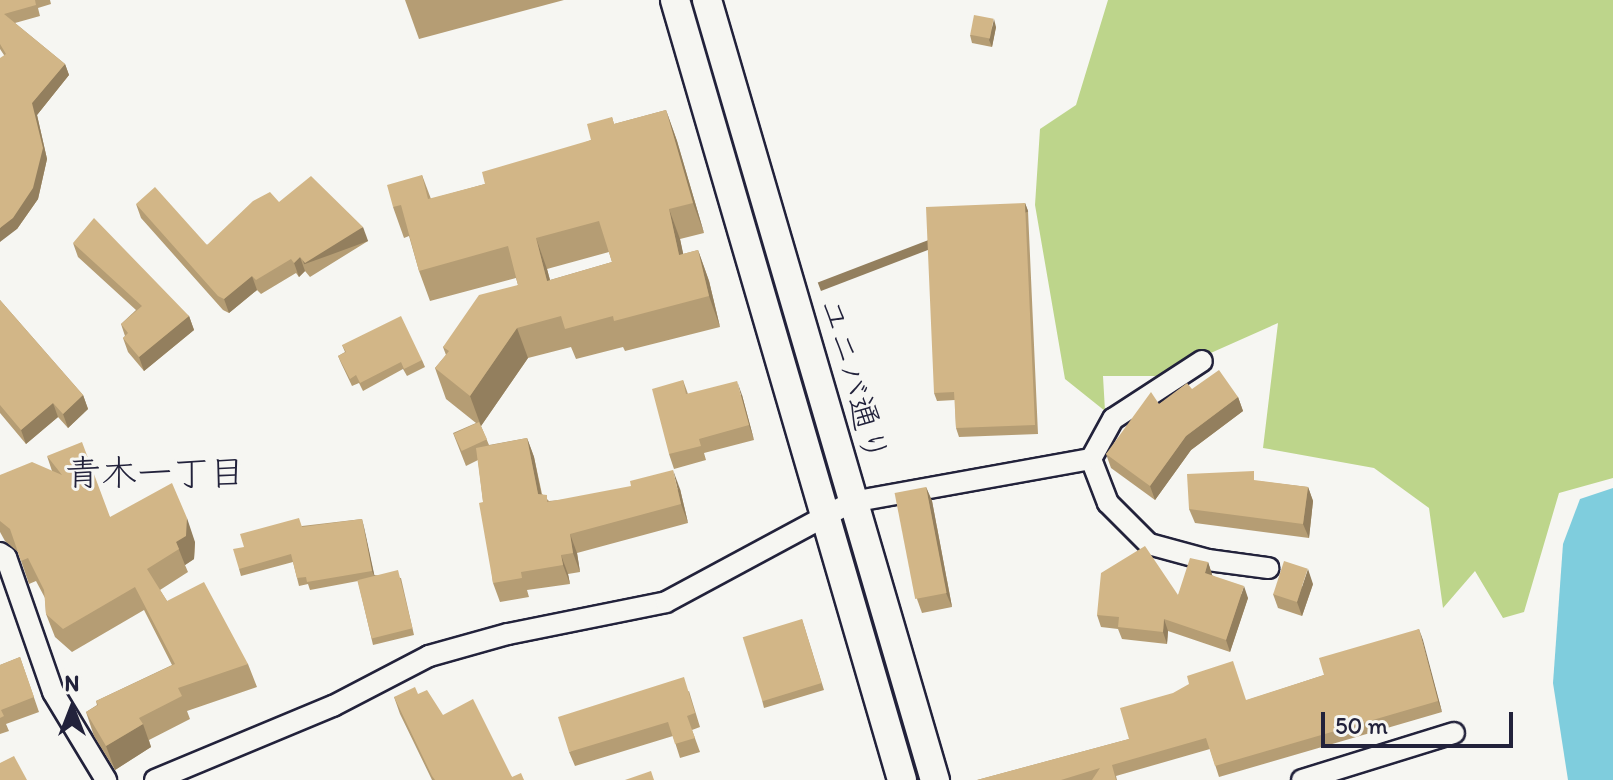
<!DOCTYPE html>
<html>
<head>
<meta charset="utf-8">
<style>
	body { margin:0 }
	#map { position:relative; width:1613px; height:780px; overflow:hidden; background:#f6f6f2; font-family:Itim,"Klee One",sans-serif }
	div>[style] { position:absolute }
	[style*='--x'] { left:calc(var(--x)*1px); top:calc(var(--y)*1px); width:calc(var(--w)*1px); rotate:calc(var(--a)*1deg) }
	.green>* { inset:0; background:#bdd58b }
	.water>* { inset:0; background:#7fcddd }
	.roads { filter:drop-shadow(2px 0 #22223b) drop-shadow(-2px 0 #22223b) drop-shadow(0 2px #22223b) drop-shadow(0 -2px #22223b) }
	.street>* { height:20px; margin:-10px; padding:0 10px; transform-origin:10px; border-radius:10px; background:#f6f6f2 }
	.secondary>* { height:28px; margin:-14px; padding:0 14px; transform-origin:14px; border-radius:14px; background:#f6f6f2 }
	.wall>* { inset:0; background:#b59d74 }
	.shaded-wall>* { inset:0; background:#937f5e; transform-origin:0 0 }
	.building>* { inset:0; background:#d2b687; transform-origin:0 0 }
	span { translate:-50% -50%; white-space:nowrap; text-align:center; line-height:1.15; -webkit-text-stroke:6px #f6f6f2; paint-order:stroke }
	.street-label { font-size:34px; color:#22223b }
	.neighbourhood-label { font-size:36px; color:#22223b }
	.north { position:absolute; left:32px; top:668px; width:80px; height:80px; -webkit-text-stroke:6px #f6f6f2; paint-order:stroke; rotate:0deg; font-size:22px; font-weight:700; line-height:32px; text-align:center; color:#22223b }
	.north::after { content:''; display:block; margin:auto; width:28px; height:36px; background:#22223b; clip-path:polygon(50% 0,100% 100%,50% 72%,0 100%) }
	.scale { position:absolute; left:1321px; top:712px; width:192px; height:36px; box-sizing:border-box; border:4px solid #22223b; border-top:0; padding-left:10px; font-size:24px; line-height:28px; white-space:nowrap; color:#22223b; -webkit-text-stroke:6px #f6f6f2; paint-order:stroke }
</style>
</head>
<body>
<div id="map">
	<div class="green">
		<i style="clip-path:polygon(1108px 0,1613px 0,1613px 478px,1559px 493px,1524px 612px,1503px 618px,1475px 571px,1443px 608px,1429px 508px,1374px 468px,1263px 448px,1278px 323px,1159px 376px,1103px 376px,1105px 411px,1065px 379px,1035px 205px,1040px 129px,1076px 105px)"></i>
	</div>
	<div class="water">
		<i style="clip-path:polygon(1613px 488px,1613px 780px,1568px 780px,1553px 683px,1563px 544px,1580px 499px)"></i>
	</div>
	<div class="roads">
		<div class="street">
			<i style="--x:1091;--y:459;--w:47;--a:68.9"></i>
			<i style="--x:1108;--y:503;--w:58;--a:45"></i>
			<i style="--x:1149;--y:544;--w:61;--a:15.2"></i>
			<i style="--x:1208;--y:560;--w:61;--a:7.6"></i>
			<i style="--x:0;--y:553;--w:7;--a:34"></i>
			<i style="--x:6;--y:557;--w:143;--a:70.8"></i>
			<i style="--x:53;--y:692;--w:103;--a:58.9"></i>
			<i style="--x:155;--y:780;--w:193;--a:-22.6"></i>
			<i style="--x:333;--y:706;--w:108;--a:-27.5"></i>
			<i style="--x:429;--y:656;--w:82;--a:-15.6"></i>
			<i style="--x:508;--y:634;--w:161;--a:-11.4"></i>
			<i style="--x:666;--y:602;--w:211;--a:-28.3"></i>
			<i style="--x:852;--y:502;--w:243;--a:-10.2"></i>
			<i style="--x:1091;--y:459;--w:46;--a:-61.2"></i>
			<i style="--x:1113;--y:419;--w:106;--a:-33.1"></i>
			<i style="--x:1302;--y:780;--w:159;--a:-17.2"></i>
		</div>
		<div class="secondary">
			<i style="--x:675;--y:0;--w:812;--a:73.77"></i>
			<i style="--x:707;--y:0;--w:813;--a:73.71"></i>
		</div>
	</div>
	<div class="wall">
		<i style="clip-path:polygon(0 0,50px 0,51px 4px,38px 8px,40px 16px,15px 23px,65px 64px,69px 75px,37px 115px,47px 159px,38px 199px,17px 229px,4px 55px,0 49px)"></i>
		<i style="clip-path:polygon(405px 0,564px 0,419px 39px)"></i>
		<i style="clip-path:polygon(996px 27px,992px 47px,972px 43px,970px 35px)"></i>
		<i style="clip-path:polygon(evenodd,666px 110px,677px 141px,704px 233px,680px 239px,683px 254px,698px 250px,709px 281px,720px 327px,625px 351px,623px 347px,576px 359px,571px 347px,528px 358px,481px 426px,489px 445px,527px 438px,534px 457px,542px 494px,549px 501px,680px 489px,688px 523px,577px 553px,580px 572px,568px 574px,570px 584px,527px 590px,529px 597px,500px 602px,493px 583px,478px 460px,466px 466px,453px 433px,476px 423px,446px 399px,435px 368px,446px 355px,443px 347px,518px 285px,516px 278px,430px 301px,419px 271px,409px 236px,404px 238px,393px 207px,422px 175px,431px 199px,485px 184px,591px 140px,612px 117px,614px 124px,666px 110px,609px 252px,612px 262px,550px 280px,547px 269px,609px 252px)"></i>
		<i style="clip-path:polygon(279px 202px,368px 241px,310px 277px,305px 271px,299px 277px,296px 273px,261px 294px,257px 290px,229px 313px,223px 310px,141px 218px,136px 204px,207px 245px)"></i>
		<i style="clip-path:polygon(1025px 203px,1028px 211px,1038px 434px,959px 437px,956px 428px,955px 400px,937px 401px,934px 393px)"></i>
		<i style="clip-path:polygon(73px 243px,189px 316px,194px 330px,144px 371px,128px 352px,123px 338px,125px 336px,121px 324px,136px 310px,78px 257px)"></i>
		<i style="clip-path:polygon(0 300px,83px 395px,88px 409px,68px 428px,58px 417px,26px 444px,0 413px)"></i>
		<i style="clip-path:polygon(342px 345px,422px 360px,425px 367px,407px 376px,403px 369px,363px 391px,359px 383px,352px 386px,341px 363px,338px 356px,345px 352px)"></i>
		<i style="clip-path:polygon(683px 380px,688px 394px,742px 395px,754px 440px,704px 453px,706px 460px,674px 469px,669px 454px)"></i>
		<i style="clip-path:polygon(1192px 389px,1238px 397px,1243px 411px,1191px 450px,1155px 500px,1111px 468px,1106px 454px,1159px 404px)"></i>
		<i style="clip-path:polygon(47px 456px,110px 517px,195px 542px,194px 559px,185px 565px,188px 572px,160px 590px,167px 601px,248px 664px,257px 687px,187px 711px,190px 719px,149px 740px,151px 747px,115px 770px,94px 736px,86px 712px,97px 705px,96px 701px,172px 665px,144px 610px,72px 652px,55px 637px,46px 614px,45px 598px,36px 581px,29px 584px,18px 552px,5px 541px,0 532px,0 475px,52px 471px)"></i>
		<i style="clip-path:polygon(1257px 481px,1308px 487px,1313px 501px,1309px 538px,1195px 523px,1189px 509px)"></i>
		<i style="clip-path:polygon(926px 487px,932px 501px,952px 607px,922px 613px,917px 599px)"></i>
		<i style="clip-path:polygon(362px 519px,374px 575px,401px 578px,414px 635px,373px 645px,358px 581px,310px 590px,308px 584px,299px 586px,293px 562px,241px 576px,239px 569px,244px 547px,302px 526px)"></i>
		<i style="clip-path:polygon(1208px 562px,1212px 575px,1248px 598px,1230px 652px,1168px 631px,1167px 644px,1122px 639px,1118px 629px,1101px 627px,1097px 615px,1178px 595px)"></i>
		<i style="clip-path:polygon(1313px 584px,1302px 616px,1278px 608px,1273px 594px)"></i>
		<i style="clip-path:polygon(802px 619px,824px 690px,764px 708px,762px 700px)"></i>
		<i style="clip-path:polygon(1419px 629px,1442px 712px,1219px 777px,1210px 749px,1116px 776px,1117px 780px,977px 780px,1129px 739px,1324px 675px)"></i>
		<i style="clip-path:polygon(20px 657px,39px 712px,6px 724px,9px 731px,0 734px,0 665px)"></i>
		<i style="clip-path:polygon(689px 691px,700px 727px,692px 730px,700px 752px,680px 758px,673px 736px,575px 766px,569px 752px)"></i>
		<i style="clip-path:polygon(418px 694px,512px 777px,524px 780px,432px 780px,400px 714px,394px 697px)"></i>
	</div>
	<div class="shaded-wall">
		<i style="clip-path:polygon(994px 19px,996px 27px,992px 47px,989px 40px)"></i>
		<i style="clip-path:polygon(65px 64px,69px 75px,37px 115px,47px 159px,38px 199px,17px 229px,0 242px,0 228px,32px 103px)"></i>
		<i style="clip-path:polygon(666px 110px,677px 141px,704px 233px,693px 203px)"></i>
		<i style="left:1025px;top:203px;width:9px;height:222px;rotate:69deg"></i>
		<i style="clip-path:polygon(669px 209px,680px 239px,690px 285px,679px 255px)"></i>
		<i style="left:363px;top:227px;width:15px;height:68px;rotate:70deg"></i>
		<i style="clip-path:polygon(536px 238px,547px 269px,558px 311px,547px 281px)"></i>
		<i style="clip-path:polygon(698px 250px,709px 281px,720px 327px,709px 296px)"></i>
		<i style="clip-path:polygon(300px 257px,305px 271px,299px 277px,294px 263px)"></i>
		<i style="clip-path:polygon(252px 276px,257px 290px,229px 313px,224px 299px)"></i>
		<i style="clip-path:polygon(189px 316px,194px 330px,144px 371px,139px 357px)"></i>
		<i style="clip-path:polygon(517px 328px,528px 358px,481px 426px,470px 396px)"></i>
		<i style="clip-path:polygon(737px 381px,742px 395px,754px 440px,749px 425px)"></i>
		<i style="clip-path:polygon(83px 395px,88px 409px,68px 428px,63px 414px)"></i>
		<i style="clip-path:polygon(1238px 397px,1243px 411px,1191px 450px,1155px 500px,1150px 486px,1186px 436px)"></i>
		<i style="clip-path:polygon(53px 403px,58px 417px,26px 444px,21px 430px)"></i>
		<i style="clip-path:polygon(527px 438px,534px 457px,545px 513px,538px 494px)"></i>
		<i style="clip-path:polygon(673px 470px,680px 489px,688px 523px,681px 504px)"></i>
		<i style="clip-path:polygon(926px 487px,932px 501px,952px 607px,946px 593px)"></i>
		<i style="clip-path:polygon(1308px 487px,1313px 501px,1309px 538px,1303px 524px)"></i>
		<i style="clip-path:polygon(187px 518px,195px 542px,194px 559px,185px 565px,176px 542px)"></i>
		<i style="clip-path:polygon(362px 519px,364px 527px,375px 578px,372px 571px)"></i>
		<i style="clip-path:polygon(570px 534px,577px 553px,580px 572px,573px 553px)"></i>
		<i style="clip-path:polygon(561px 555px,568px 574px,570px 584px,563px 565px)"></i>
		<i style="clip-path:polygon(1208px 562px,1212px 574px,1209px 585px,1205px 573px)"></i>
		<i style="clip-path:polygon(1308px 569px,1313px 584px,1302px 616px,1297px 602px)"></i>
		<i style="clip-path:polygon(1244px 586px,1248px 598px,1230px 652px,1226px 640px)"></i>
		<i style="clip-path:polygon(1164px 619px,1168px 631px,1167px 644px,1163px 632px)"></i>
		<i style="clip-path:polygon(1419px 629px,1423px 640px,1442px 712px,1438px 701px)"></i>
		<i style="clip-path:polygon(143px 724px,151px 747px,115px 770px,106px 746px)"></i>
	</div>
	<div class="building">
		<i style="clip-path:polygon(0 0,35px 0,36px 5px,4px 14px,65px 64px,32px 103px,43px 148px,33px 188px,13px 218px,0 228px,0 58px,6px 54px,0 44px)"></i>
		<i style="left:974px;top:15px;width:20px;height:20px;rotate:11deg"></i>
		<i style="clip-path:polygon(evenodd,666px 110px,693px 203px,669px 209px,679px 255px,698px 250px,709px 296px,614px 321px,613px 316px,565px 329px,561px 316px,517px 328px,470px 396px,435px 368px,449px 351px,443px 347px,479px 295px,518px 285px,508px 246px,419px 271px,401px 205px,393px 207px,387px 185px,422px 175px,428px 199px,485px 184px,482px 172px,591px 140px,587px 124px,612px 117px,614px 124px,666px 110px,599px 221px,612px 262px,547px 281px,536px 238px,599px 221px)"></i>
		<i style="clip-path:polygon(311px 176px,363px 227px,305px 263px,300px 257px,294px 263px,291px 259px,256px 280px,252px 276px,224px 299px,218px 296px,136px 204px,155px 187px,207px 245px,253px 201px,270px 192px,279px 202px)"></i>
		<i style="clip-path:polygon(1025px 203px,1035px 425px,956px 428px,954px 392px,934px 393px,926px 207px)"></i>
		<i style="clip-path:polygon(94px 218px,189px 316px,139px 357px,123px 338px,128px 333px,121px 324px,142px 306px,73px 243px)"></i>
		<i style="clip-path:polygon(0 300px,83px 395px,63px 414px,53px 403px,21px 430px,0 405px)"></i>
		<i style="clip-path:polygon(401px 316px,422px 360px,404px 369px,401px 362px,360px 383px,356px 375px,350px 379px,338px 356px,346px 352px,342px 345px)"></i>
		<i style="clip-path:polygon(1219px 370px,1238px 397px,1186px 436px,1150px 486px,1106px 454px,1151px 392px,1159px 404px,1187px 383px,1192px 389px)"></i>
		<i style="clip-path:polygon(683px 380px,686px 394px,737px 381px,749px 425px,699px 439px,701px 446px,669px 454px,652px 389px)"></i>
		<i style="left:479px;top:422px;width:19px;height:28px;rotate:65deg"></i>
		<i style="clip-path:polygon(527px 438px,538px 494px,547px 495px,547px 502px,631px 486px,630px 481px,673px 470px,681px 504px,570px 534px,573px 553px,561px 555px,563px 565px,521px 572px,522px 578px,493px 583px,479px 503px,483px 502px,476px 448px)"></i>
		<i style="clip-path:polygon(82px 442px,110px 517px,172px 483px,187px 518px,186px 536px,176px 542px,179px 549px,147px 569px,167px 601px,204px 582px,248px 664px,178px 688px,182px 696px,139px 718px,143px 724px,106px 746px,86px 712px,98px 705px,96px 701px,175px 664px,135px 587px,63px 629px,46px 614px,44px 590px,28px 558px,21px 561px,10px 529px,0 521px,0 475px,32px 462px,62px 475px,47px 456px)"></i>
		<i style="clip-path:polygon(1254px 471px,1254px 480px,1308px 487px,1303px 524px,1189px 509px,1187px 474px)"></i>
		<i style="left:926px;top:487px;width:108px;height:32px;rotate:79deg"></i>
		<i style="clip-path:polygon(299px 518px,302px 527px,362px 519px,372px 571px,307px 582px,306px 577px,297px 578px,291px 554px,239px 569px,233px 549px,244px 547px,240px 534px)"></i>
		<i style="clip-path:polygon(1145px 546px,1178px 595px,1190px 558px,1208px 562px,1205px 573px,1244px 586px,1226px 640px,1164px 619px,1163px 632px,1118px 627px,1119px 617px,1097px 615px,1101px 573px)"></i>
		<i style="left:1284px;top:561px;width:25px;height:35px;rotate:18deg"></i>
		<i style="left:398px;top:570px;width:60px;height:42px;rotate:76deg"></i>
		<i style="left:802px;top:619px;width:67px;height:62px;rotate:73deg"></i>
		<i style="clip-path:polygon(1419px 629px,1438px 701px,1215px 766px,1206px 738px,1112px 765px,1116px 780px,1092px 780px,1100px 768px,1061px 780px,977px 780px,1129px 739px,1120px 708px,1173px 693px,1189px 684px,1187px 676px,1233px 661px,1246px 700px,1324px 675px,1319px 658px)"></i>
		<i style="clip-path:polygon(20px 657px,34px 697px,1px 710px,4px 716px,0 718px,0 665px)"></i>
		<i style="clip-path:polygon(684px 677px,695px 713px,687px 716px,695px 738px,675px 744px,668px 722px,569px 752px,558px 717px)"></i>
		<i style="clip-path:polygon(415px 687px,418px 694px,427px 690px,443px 715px,473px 699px,512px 777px,521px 773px,524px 780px,435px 780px,432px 776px,394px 697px)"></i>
		<i style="clip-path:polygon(14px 756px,27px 780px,0 780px,0 763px)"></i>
		<i style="clip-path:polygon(651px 771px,654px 780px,625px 780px)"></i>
	</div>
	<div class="street-label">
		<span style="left:854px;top:380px;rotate:74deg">ユニバ通り</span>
	</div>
	<div class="neighbourhood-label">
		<span style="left:155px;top:473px">青木一丁目</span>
	</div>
	<div class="north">N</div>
	<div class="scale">50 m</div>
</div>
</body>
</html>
